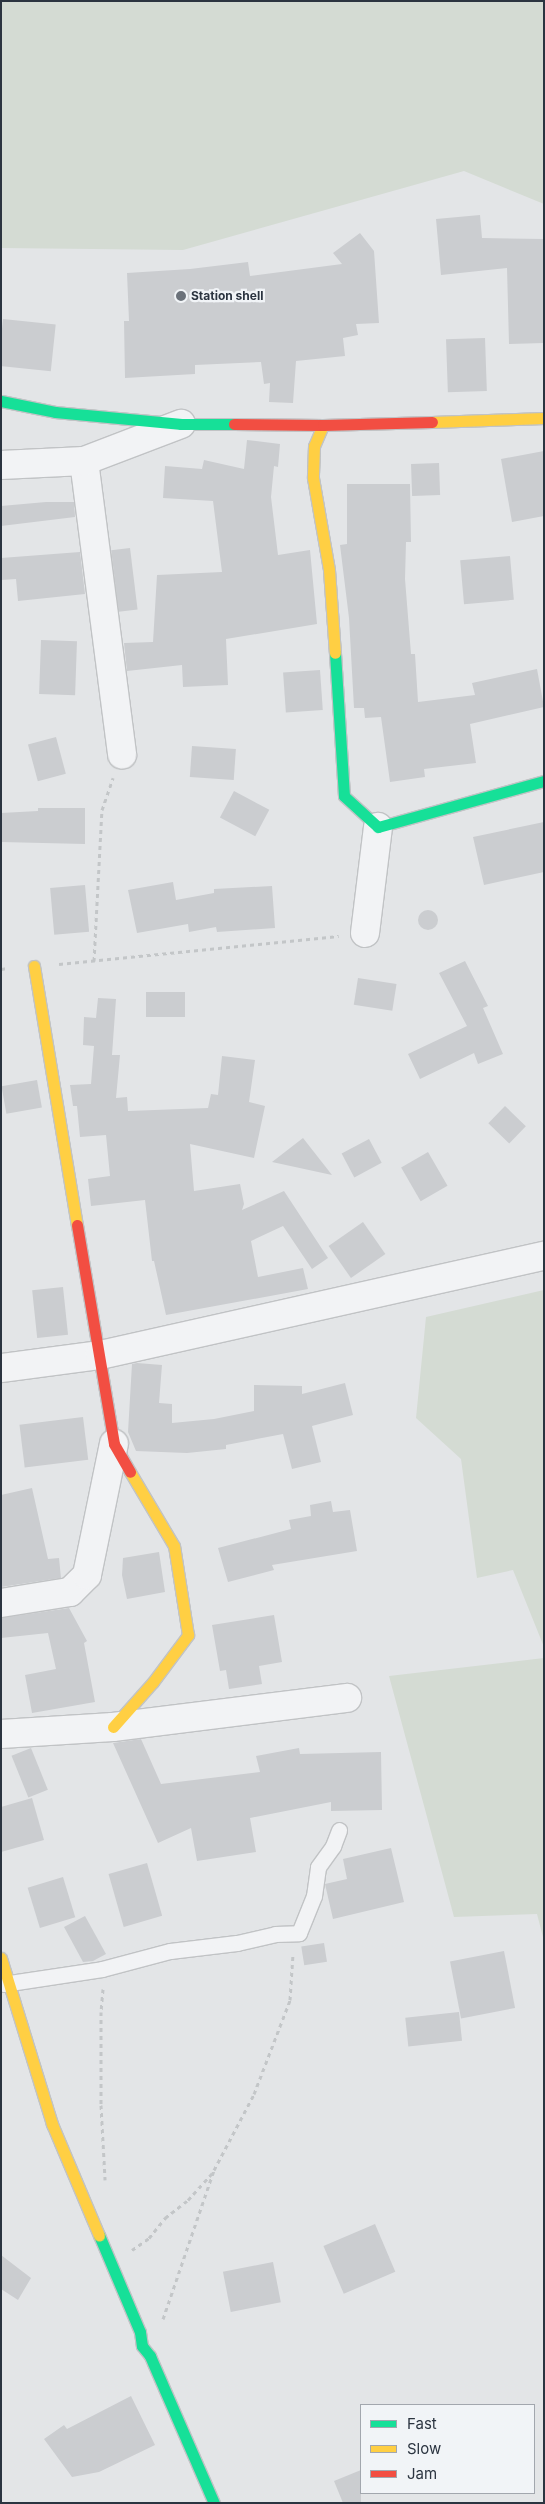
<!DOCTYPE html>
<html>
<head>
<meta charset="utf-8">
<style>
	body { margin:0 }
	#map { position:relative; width:545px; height:2504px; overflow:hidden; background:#e3e5e7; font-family:Inter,sans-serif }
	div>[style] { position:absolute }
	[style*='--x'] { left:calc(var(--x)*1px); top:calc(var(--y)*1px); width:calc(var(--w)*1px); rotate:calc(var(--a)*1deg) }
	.green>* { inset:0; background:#d4dbd3 }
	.building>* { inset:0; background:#cbcdd0; transform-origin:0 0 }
	.round { border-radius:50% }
	.path>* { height:3px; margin-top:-1.5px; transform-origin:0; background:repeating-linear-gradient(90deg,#c3c6c8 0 4px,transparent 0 8px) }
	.roads { filter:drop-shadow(1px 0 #c1c3c5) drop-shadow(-1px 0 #c1c3c5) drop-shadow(0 1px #c1c3c5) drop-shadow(0 -1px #c1c3c5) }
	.lane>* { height:15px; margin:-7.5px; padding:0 7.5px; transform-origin:7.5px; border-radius:7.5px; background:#f2f3f5 }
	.street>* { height:28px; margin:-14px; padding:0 14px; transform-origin:14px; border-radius:14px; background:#f2f3f5 }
	.fast>* { height:11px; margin:-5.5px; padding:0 5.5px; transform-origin:5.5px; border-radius:5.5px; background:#16e098 }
	.slow>* { height:11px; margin:-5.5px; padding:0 5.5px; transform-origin:5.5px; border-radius:5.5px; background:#ffcf43 }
	.jam>* { height:11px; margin:-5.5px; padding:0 5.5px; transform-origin:5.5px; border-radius:5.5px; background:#f24e42 }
	.dots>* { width:14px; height:14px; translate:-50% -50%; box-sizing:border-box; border:2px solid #f1f4f7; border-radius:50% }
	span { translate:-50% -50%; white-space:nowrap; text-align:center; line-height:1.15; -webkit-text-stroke:4.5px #f1f4f7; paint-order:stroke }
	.poi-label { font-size:12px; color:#2b3440; font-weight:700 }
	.left { translate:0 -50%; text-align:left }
	.frame { position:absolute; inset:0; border:2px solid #2b3440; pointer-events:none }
	.legend { position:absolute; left:360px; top:2404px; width:175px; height:90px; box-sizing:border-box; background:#f1f4f7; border:1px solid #a2a7ae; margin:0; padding:6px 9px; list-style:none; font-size:15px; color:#2b3440 }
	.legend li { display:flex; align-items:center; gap:10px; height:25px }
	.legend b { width:25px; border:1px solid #a2a7ae }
</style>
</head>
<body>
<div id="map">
	<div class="green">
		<i style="clip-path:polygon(4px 1px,544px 1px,544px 204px,464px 171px,183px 250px,1px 248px,1px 3px)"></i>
		<i style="clip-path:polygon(544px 1290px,544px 1647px,513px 1570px,477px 1578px,461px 1459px,416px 1418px,426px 1317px)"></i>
		<i style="clip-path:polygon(544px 1658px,544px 1941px,537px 1914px,454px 1917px,389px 1676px)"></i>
	</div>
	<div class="building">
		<i style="clip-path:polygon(480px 215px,482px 238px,544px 239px,544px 343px,509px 344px,507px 268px,441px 275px,436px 219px)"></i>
		<i style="clip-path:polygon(360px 233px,374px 251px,379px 323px,356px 324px,358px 335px,343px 338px,345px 356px,296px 361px,293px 403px,269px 402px,270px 383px,264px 384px,261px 362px,195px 365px,195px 374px,125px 378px,124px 321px,129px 321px,127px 273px,190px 269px,248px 262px,250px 276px,342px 264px,333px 253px)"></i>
		<i style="left:3px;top:319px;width:53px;height:47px;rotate:6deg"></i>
		<i style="left:485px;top:338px;width:53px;height:39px;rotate:88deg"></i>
		<i style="clip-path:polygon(247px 440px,280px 444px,278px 467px,274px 466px,271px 497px,278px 555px,310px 550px,317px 624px,226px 639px,228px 685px,183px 687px,182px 665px,127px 671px,124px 643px,153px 642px,157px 575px,222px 572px,213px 501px,163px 498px,165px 466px,202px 469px,204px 460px,244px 469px)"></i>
		<i style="clip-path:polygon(544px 451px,544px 516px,512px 522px,501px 459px)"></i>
		<i style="left:439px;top:463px;width:32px;height:28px;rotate:88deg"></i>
		<i style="clip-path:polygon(347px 484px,410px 484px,411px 542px,406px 542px,405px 579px,411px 654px,415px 654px,418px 702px,475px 695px,472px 683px,537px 669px,544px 707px,470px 724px,476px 763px,424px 769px,425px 777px,390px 782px,381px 717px,365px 718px,364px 708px,354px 708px,349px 618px,340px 545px,347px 544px)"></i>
		<i style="clip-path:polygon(46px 502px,74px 502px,75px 517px,1px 526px,1px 506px)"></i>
		<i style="left:130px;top:548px;width:62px;height:19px;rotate:83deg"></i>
		<i style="clip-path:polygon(80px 552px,85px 594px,18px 601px,16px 579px,1px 580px,1px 558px)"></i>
		<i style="left:510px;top:556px;width:44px;height:50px;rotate:85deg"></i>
		<i style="left:41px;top:640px;width:36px;height:54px;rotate:2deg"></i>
		<i style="left:320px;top:670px;width:40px;height:37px;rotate:86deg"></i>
		<i style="left:56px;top:737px;width:38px;height:29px;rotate:75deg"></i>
		<i style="left:192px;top:746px;width:44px;height:31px;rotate:4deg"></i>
		<i style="left:234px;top:791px;width:40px;height:30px;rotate:28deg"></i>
		<i style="clip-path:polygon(38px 808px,85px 808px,85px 844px,1px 842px,1px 813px,38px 811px)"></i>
		<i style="clip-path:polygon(544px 822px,544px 872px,484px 885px,473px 837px)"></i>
		<i style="clip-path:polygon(173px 882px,176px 900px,214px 893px,214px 889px,272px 886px,275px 928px,217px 932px,216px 927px,189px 932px,188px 924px,137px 933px,128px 890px)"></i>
		<i style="left:85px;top:885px;width:47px;height:35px;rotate:85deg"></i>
		<i class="round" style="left:418px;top:910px;width:20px;height:20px"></i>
		<i style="clip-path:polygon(465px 961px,488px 1006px,483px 1008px,503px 1054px,478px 1064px,474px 1053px,420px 1079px,408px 1054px,467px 1026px,439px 973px)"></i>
		<i style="left:358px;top:978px;width:39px;height:27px;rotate:9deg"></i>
		<i style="left:146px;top:992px;width:39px;height:25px"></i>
		<i style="clip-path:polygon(98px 998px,116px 999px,112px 1055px,120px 1055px,116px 1098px,127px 1097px,128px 1111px,208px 1108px,211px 1094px,218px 1095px,222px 1056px,255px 1060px,249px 1102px,265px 1106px,254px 1158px,190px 1144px,194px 1191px,240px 1184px,244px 1204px,242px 1210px,284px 1191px,328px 1258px,312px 1269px,283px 1226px,251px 1241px,258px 1277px,303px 1268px,308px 1289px,166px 1315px,154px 1261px,152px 1261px,145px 1200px,91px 1206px,88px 1179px,110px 1176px,106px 1135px,80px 1137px,77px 1106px,73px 1106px,70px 1085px,91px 1084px,94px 1046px,83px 1045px,84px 1017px,96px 1018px)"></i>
		<i style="left:37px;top:1080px;width:28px;height:36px;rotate:80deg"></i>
		<i style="left:505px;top:1106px;width:29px;height:24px;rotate:44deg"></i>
		<i style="clip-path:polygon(303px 1138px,332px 1175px,272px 1162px)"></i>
		<i style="left:369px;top:1139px;width:27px;height:31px;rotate:62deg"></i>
		<i style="left:428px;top:1152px;width:39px;height:31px;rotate:60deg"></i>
		<i style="left:363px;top:1222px;width:39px;height:42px;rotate:55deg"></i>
		<i style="left:63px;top:1287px;width:48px;height:31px;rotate:84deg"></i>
		<i style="clip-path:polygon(137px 1363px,162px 1365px,159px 1403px,172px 1404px,172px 1423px,214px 1419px,254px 1411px,254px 1385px,302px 1386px,302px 1394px,345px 1383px,353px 1415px,312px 1426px,321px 1462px,292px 1469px,283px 1434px,226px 1445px,226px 1449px,187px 1453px,136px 1451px,128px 1432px,132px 1364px)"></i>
		<i style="left:83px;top:1417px;width:43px;height:64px;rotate:83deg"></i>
		<i style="clip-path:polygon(32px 1488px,48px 1559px,59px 1558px,61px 1578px,1px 1587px,1px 1495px)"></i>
		<i style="clip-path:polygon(331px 1501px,333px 1512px,350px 1510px,357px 1551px,272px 1565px,274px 1570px,228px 1582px,218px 1548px,291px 1529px,289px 1520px,311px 1516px,310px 1505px)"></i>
		<i style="clip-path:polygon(159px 1552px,165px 1592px,127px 1599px,122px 1575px,123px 1558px)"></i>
		<i style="clip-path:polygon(69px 1608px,87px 1641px,84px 1643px,95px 1702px,32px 1713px,25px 1675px,56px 1669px,48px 1633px,1px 1638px,1px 1618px)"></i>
		<i style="clip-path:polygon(274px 1615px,282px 1662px,259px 1666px,262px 1684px,229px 1689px,226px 1670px,220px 1671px,212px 1625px)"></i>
		<i style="clip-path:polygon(141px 1739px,161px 1784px,260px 1772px,256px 1756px,299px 1748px,300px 1754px,381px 1752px,382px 1810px,331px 1811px,331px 1802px,250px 1818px,256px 1852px,197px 1861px,191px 1828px,158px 1843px,113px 1743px)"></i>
		<i style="left:31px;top:1748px;width:45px;height:21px;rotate:68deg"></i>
		<i style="clip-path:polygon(32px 1798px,44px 1840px,1px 1852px,1px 1807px)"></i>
		<i style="clip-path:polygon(391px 1848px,404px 1902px,333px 1919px,325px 1884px,347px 1879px,343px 1859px)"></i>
		<i style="left:147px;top:1863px;width:55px;height:40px;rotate:74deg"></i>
		<i style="left:63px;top:1877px;width:42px;height:37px;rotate:73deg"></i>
		<i style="clip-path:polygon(85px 1916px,106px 1954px,93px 1961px,83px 1962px,64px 1927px)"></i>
		<i style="left:324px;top:1943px;width:19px;height:23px;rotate:81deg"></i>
		<i style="left:504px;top:1951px;width:58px;height:55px;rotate:79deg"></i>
		<i style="left:459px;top:2012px;width:29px;height:54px;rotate:84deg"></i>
		<i style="left:375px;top:2224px;width:52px;height:56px;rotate:67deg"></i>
		<i style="clip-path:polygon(1px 2255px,31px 2278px,18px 2300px,1px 2289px)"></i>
		<i style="left:273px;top:2262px;width:41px;height:51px;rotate:79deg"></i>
		<i style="clip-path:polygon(131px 2396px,155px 2445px,99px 2472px,72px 2477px,44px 2439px,64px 2425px,67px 2429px)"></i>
		<i style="clip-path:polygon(361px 2470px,361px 2503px,343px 2503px,334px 2481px)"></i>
	</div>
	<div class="path">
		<i style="--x:94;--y:961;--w:151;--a:-87"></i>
		<i style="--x:102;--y:810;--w:34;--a:-71"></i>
		<i style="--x:59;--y:964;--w:281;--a:-5.7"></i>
		<i style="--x:1;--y:969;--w:7;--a:-8"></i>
		<i style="--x:103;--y:1989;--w:23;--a:95"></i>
		<i style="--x:101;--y:2012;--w:93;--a:90"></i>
		<i style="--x:101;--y:2105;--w:75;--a:86.9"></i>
		<i style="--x:132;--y:2250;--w:21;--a:-35"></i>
		<i style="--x:149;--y:2238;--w:26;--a:-51"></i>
		<i style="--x:165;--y:2218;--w:29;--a:-38"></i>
		<i style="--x:188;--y:2200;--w:36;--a:-48"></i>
		<i style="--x:163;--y:2319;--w:157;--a:-71.1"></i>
		<i style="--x:214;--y:2170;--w:86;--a:-62.2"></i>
		<i style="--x:254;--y:2094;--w:101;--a:-69"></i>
		<i style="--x:290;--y:2000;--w:47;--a:-86.3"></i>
	</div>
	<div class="roads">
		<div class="lane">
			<i style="--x:3;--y:1984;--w:100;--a:-8.6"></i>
			<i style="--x:102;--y:1969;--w:70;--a:-14.8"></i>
			<i style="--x:170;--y:1951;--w:67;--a:-6.8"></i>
			<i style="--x:237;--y:1943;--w:39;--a:-13"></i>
			<i style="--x:275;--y:1934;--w:24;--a:-2"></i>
			<i style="--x:299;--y:1933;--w:40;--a:-68"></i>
			<i style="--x:314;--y:1896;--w:29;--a:-82"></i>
			<i style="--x:318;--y:1867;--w:26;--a:-54"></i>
			<i style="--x:333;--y:1846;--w:17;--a:-69"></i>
		</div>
		<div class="street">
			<i style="--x:84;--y:461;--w:296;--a:82.6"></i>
			<i style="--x:1;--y:465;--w:83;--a:-2.8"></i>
			<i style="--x:84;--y:461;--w:104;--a:-20.9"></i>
			<i style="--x:365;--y:933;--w:107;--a:-83"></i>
			<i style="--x:1;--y:1368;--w:100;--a:-7.5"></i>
			<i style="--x:100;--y:1355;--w:455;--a:-12.6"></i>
			<i style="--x:1;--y:1603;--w:70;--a:-9.1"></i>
			<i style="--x:70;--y:1592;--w:24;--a:-45"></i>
			<i style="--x:87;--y:1575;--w:134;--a:-78.4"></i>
			<i style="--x:1;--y:1734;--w:112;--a:-3.6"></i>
			<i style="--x:113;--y:1727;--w:236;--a:-7.1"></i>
		</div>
		<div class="fast">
			<i style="--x:1;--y:401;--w:55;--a:11.5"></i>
			<i style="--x:55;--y:412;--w:127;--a:5.4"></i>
			<i style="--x:181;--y:424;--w:53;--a:0"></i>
			<i style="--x:335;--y:653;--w:143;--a:86.4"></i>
			<i style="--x:344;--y:796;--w:46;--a:42.4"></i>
			<i style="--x:378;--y:827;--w:172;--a:-15.5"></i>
			<i style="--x:99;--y:2235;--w:105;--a:67.1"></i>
			<i style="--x:140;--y:2332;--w:14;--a:82"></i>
			<i style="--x:142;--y:2346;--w:13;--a:51"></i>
			<i style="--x:150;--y:2356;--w:160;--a:66.5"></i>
		</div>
		<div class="slow">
			<i style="--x:432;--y:422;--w:112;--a:-2"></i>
			<i style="--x:323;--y:425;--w:23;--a:113"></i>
			<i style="--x:314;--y:446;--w:32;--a:92"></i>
			<i style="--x:313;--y:478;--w:93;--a:80.1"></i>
			<i style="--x:329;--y:570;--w:83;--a:85.9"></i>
			<i style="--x:34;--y:966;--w:263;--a:80.6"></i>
			<i style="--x:113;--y:1727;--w:60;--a:-48.4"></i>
			<i style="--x:153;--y:1682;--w:59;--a:-53.3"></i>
			<i style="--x:188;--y:1635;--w:90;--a:-98.9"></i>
			<i style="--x:174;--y:1546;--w:86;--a:-120.7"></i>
			<i style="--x:1;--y:1958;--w:174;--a:72.9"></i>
			<i style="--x:52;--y:2124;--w:121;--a:67.1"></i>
		</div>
		<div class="jam">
			<i style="--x:234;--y:424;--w:89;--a:0.6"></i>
			<i style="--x:323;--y:425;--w:109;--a:-1.6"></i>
			<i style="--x:77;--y:1225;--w:222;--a:80.4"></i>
			<i style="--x:114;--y:1444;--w:32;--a:60"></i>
		</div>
	</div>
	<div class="dots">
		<i style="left:181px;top:296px;background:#6b727a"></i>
	</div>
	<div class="poi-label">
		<span class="left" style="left:191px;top:296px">Station shell</span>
	</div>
	<div class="frame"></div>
	<ul class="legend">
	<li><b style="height:6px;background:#16e098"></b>Fast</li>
	<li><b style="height:6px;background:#ffcf43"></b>Slow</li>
	<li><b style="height:6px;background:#f24e42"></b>Jam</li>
	</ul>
</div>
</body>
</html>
